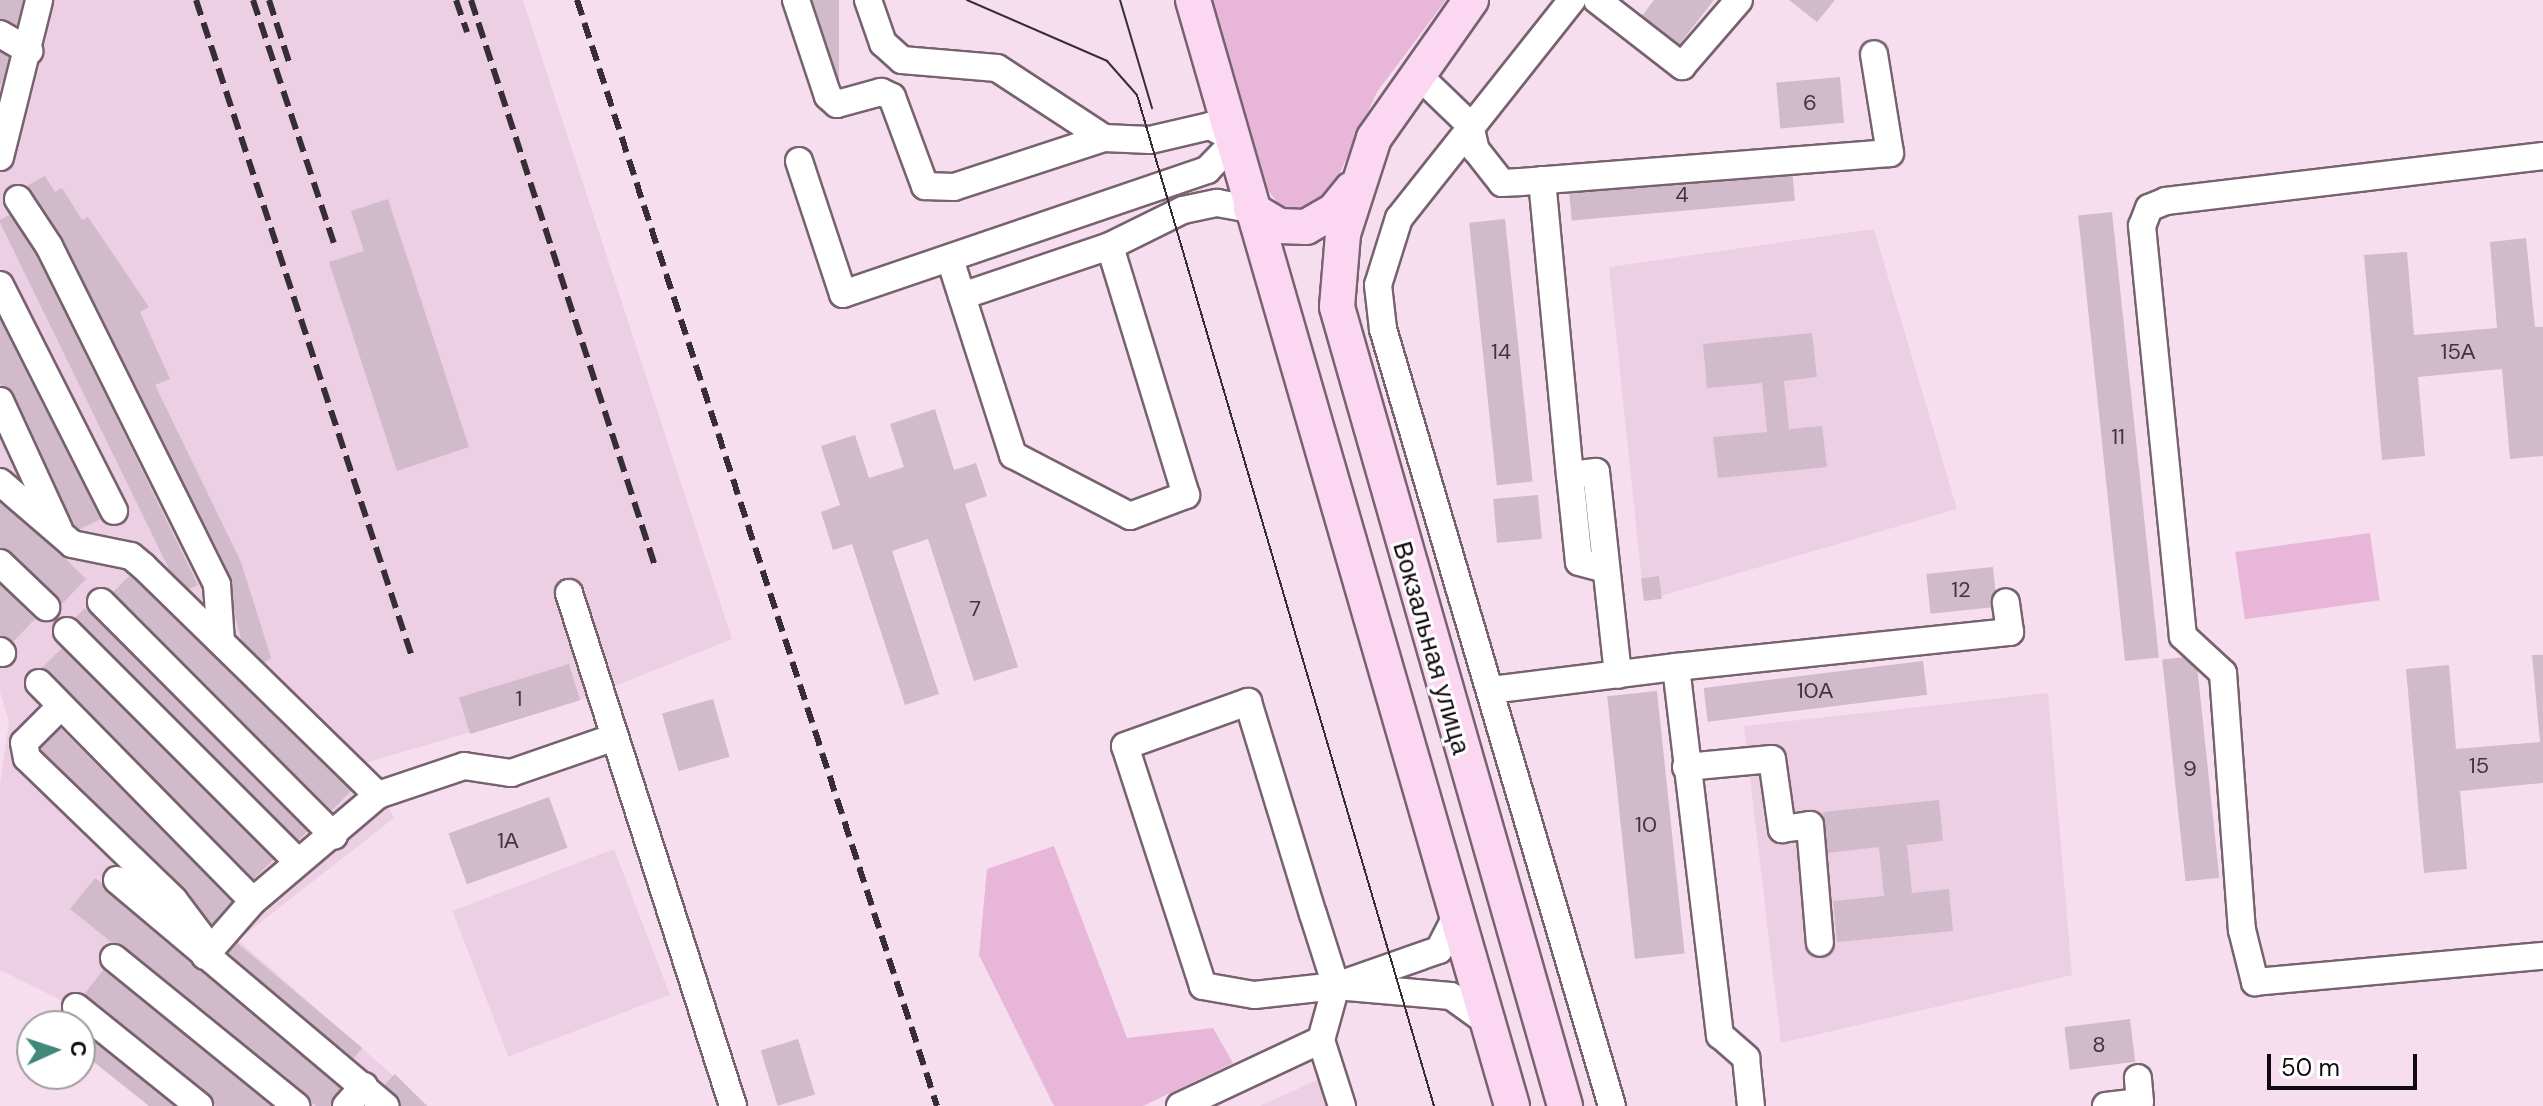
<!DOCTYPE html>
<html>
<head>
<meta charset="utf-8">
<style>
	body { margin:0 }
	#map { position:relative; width:2543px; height:1106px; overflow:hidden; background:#f7deef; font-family:"DM Sans",sans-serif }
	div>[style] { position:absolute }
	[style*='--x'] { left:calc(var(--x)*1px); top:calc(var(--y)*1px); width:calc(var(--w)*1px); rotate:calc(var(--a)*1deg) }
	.built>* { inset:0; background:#edcfe4; transform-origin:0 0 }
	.green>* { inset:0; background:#e8b6d9; transform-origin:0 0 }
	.building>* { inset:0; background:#d1baca; transform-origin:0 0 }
	.roads { filter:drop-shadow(2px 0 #776270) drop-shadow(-2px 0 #776270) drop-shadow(0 2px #776270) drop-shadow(0 -2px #776270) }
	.minor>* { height:26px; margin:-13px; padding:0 13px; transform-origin:13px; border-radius:13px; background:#fff }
	.major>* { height:34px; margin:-17px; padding:0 17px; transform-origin:17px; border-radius:17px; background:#fbd7f1 }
	.tram>* { height:2px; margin:-1px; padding:0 1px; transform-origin:1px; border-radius:1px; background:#372d34 }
	.rail>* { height:6px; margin-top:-3px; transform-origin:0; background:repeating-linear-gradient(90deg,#372d34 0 16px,transparent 0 24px) }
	span { translate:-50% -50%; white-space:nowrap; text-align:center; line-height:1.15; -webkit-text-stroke:6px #fff; paint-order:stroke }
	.number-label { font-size:22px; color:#40353d }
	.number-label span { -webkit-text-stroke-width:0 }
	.street-label { font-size:26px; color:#10090e }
	.north { position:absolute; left:16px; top:1010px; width:80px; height:80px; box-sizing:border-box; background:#fff; border:2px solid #9f9d9f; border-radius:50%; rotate:87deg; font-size:22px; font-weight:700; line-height:32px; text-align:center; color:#10090e }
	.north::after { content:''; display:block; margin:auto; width:28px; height:36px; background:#42877c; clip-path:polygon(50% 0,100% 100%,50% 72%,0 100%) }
	.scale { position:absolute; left:2267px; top:1054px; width:150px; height:36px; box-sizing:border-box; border:4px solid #10090e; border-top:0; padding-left:10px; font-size:24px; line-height:28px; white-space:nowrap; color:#10090e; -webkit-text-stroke:6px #fff; paint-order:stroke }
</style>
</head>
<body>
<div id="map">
	<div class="built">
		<i style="clip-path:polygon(0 0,523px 0,732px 639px,580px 700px,365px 763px,394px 818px,238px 940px,428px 1106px,149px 1106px,80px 1026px,64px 1024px,65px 1002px,0 970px,0 785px,9px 722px,0 692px)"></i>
		<i style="clip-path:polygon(1874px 229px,1957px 509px,1644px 601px,1609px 267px)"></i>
		<i style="clip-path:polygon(2048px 693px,2072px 975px,1781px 1043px,1744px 726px)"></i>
		<i style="left:614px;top:849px;width:156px;height:173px;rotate:69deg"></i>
		<i style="clip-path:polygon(1343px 1068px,1351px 1106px,1260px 1106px)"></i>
	</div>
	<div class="green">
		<i style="clip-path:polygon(1211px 0,1446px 0,1377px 92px,1333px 188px,1302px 212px,1283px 210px,1265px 186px)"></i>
		<i style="left:2370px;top:533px;width:68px;height:136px;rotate:82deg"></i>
		<i style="clip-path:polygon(1054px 846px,1127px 1038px,1213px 1028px,1233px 1063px,1143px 1106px,1054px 1106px,979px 955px,987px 869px)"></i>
	</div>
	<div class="building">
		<i style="clip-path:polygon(0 0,32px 0,15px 32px,0 23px)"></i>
		<i style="left:810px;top:0;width:29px;height:88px"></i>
		<i style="clip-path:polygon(1654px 0,1714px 0,1675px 50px,1638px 21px)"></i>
		<i style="clip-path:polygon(1789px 0,1835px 0,1817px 22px)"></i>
		<i style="clip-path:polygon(0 51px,15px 59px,0 86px)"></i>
		<i style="left:1840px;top:77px;width:46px;height:64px;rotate:85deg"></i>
		<i style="left:1792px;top:168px;width:33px;height:224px;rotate:85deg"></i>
		<i style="clip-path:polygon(45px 176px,55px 192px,62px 188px,82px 220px,88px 217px,149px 307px,140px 312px,170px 379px,155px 385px,241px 562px,271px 658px,257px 667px,243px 647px,224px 574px,28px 185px)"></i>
		<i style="clip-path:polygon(388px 199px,469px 447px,397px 471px,329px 262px,364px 251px,351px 211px)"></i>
		<i style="left:16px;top:212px;width:415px;height:19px;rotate:64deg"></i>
		<i style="left:2112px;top:212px;width:448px;height:34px;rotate:84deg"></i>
		<i style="left:1505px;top:219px;width:264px;height:36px;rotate:84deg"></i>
		<i style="clip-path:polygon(2526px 238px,2535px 327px,2543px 327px,2543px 456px,2510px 459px,2502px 369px,2418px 377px,2425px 456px,2382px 460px,2364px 255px,2407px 252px,2414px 335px,2497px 328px,2490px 242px)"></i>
		<i style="clip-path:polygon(0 301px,107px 516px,74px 532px,0 383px)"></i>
		<i style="clip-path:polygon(1812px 333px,1817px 377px,1784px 381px,1789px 429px,1822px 426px,1827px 467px,1718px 478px,1713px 437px,1767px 432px,1762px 383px,1707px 388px,1703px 344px)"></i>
		<i style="clip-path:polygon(935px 409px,954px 470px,976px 463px,987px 496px,965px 504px,1018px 667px,974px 681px,928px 539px,892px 551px,939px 694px,905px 705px,852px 544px,833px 550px,821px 512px,840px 505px,821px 446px,855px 435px,869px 478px,904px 467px,890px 424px)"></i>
		<i style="clip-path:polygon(0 494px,86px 579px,59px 607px,0 548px)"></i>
		<i style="left:1538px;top:495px;width:44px;height:45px;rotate:85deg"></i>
		<i style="left:1993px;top:567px;width:40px;height:67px;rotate:84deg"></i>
		<i style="left:136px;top:569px;width:309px;height:37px;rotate:45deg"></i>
		<i style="left:1659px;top:576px;width:23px;height:18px;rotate:83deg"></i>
		<i style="clip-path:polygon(0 584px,35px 619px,9px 646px,0 637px)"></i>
		<i style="left:85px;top:608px;width:315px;height:19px;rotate:45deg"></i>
		<i style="left:64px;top:646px;width:299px;height:38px;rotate:45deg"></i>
		<i style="clip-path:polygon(2532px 655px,2543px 655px,2543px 783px,2460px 791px,2467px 869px,2424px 873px,2406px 669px,2449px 665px,2456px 749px,2540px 742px)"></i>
		<i style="left:2196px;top:656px;width:223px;height:34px;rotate:84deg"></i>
		<i style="left:1923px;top:661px;width:34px;height:221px;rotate:83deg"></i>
		<i style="left:569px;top:664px;width:38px;height:115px;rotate:73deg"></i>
		<i style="left:1657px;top:691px;width:264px;height:50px;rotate:84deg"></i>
		<i style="left:713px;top:699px;width:60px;height:53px;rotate:74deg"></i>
		<i style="left:57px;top:725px;width:252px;height:37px;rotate:45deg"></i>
		<i style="left:549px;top:797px;width:54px;height:107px;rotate:70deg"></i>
		<i style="clip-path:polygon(1939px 800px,1943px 841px,1907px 845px,1912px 893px,1949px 889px,1953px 931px,1837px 942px,1833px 901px,1884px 896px,1879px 847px,1827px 853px,1823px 812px)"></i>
		<i style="clip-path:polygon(95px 878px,349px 1082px,330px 1106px,316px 1106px,70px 909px)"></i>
		<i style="left:236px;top:942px;width:165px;height:18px;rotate:40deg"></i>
		<i style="clip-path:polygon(104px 969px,276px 1106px,216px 1106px,81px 998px)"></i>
		<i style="clip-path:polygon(70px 1017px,182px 1106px,149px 1106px,80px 1051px,80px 1026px,62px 1026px)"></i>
		<i style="left:2130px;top:1019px;width:43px;height:66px;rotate:83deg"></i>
		<i style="left:798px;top:1039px;width:58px;height:39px;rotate:73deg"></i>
		<i style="clip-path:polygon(395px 1074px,427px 1106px,399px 1106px,381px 1088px)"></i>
	</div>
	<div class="roads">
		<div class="minor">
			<i style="--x:796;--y:0;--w:101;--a:71.6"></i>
			<i style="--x:828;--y:96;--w:12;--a:42"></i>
			<i style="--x:837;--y:104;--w:46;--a:-15.3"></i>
			<i style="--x:881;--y:92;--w:12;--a:24"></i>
			<i style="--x:892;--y:97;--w:95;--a:69.7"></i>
			<i style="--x:925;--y:186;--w:29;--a:2"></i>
			<i style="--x:954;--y:187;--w:158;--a:-18.1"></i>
			<i style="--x:868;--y:0;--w:46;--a:70.8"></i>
			<i style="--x:883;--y:43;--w:25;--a:42"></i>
			<i style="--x:902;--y:60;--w:95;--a:4.8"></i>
			<i style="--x:997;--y:68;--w:128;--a:33.2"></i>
			<i style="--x:1104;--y:138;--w:46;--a:2.5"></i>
			<i style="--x:1150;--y:140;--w:62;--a:-13.1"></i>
			<i style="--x:1210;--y:126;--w:24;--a:28"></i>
			<i style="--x:1572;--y:0;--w:278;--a:128.4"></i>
			<i style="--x:1399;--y:218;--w:70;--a:107.4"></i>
			<i style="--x:1378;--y:285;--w:44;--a:83.5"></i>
			<i style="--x:1383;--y:329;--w:810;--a:73.58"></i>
			<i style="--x:1597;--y:0;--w:108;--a:37.8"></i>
			<i style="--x:1682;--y:66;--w:87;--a:-49.2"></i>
			<i style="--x:0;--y:34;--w:34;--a:30"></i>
			<i style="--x:1416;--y:73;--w:75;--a:43.9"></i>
			<i style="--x:1470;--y:125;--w:26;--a:77"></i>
			<i style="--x:1476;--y:150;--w:42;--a:51.8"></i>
			<i style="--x:1502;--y:183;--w:19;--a:-3"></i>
			<i style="--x:1521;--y:182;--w:370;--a:-4.5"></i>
			<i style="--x:1890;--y:153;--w:100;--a:-99.2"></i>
			<i style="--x:2543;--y:156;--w:380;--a:173.2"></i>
			<i style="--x:2166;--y:201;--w:18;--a:158"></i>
			<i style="--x:2149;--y:208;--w:19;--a:111"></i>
			<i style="--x:2142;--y:226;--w:412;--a:84.3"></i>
			<i style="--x:2183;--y:636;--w:54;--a:42.8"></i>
			<i style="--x:2223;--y:673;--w:258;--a:85.8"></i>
			<i style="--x:2242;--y:930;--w:54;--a:76"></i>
			<i style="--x:2255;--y:982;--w:289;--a:-5.2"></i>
			<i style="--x:0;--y:157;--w:162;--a:-76"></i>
			<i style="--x:799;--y:161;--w:140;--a:71.7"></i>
			<i style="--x:843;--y:294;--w:385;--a:-18.8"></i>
			<i style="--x:1207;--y:170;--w:36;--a:-46"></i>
			<i style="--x:1542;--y:180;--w:296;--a:84.6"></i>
			<i style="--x:1570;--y:475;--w:26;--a:-7"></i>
			<i style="--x:1596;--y:472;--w:204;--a:83.8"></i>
			<i style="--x:18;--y:199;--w:56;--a:56.6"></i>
			<i style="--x:49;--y:246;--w:378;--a:63.6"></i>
			<i style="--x:217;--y:585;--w:57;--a:86"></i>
			<i style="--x:950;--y:259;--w:206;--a:72.2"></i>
			<i style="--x:1013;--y:455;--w:132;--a:27.5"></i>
			<i style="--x:1130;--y:516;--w:60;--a:-20.6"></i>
			<i style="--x:1186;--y:495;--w:260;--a:-107"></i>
			<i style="--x:0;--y:285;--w:253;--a:63.2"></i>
			<i style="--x:962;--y:296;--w:156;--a:-18.7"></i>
			<i style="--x:1110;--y:246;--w:81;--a:-26.3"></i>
			<i style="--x:1183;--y:210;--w:35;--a:-12"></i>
			<i style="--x:1217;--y:203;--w:35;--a:10"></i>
			<i style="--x:0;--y:401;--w:141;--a:65.3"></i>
			<i style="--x:1570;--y:475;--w:87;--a:84.1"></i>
			<i style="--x:1579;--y:562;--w:28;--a:15"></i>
			<i style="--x:0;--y:482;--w:95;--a:40.7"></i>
			<i style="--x:72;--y:544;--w:60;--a:11.5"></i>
			<i style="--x:131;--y:556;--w:16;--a:40"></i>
			<i style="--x:143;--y:566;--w:328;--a:44.3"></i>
			<i style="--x:0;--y:563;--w:64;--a:43.7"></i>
			<i style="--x:569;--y:593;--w:539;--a:72.27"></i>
			<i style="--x:101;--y:602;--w:330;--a:45.1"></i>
			<i style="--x:67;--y:631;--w:325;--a:45"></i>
			<i style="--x:0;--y:651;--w:3;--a:45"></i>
			<i style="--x:1676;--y:667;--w:336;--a:-6"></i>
			<i style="--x:2010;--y:632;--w:30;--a:-98"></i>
			<i style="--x:39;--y:683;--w:305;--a:45.5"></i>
			<i style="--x:1491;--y:690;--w:186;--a:-7.1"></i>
			<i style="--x:1676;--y:667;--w:371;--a:83.2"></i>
			<i style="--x:1720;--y:1035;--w:35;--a:41"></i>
			<i style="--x:1746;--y:1058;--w:48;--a:84.1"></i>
			<i style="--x:1248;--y:702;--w:222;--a:73"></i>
			<i style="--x:1313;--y:914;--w:76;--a:72.3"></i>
			<i style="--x:1336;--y:986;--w:82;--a:173.7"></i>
			<i style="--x:1254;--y:995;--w:52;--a:-170"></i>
			<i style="--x:1203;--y:986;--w:252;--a:-108"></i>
			<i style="--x:1125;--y:746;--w:131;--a:-19.7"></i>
			<i style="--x:59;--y:708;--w:49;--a:135"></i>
			<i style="--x:24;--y:743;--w:15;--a:79"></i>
			<i style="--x:27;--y:758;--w:204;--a:44"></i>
			<i style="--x:174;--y:900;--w:50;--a:53.1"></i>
			<i style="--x:1686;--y:767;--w:86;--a:-5.3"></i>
			<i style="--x:1772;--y:759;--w:71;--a:81.9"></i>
			<i style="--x:1782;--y:829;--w:28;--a:-8"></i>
			<i style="--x:1810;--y:825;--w:118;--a:85.2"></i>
			<i style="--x:117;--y:880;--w:351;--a:40.1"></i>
			<i style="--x:205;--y:956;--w:73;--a:-48.9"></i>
			<i style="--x:253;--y:901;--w:164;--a:-40.3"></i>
			<i style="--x:378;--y:795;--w:91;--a:-18.6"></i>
			<i style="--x:464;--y:766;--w:48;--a:8.5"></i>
			<i style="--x:511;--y:773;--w:104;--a:-19.1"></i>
			<i style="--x:114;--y:958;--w:235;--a:39.1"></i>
			<i style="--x:1336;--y:986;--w:115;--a:5"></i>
			<i style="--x:1451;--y:996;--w:44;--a:35.8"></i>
			<i style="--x:76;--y:1007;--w:158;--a:38.8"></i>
			<i style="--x:346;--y:1106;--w:27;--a:-48"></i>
			<i style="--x:1180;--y:1106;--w:156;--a:-25.1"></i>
			<i style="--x:1342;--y:1106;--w:69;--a:-107.7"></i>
			<i style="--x:1321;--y:1040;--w:56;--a:-74.5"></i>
			<i style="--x:1336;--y:986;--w:109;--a:-19.3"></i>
			<i style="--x:1439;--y:950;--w:38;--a:-63"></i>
			<i style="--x:2106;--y:1106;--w:34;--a:-7"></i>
			<i style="--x:2140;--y:1102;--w:24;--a:-95"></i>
		</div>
		<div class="major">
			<i style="--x:1193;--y:0;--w:1151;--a:73.91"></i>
			<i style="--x:1471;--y:0;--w:169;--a:125.1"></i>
			<i style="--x:1374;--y:138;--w:101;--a:107.9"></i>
			<i style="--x:1343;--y:234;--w:73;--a:94.7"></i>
			<i style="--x:1337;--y:307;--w:831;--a:74.07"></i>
			<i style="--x:1251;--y:209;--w:33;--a:31"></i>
			<i style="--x:1279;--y:226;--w:27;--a:2"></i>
			<i style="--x:1306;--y:227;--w:32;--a:-30"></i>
			<i style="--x:1334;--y:211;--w:28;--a:-51"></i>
		</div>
	</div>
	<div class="tram">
		<i style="--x:967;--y:0;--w:153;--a:23.5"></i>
		<i style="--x:1107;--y:61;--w:45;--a:48.6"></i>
		<i style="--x:1137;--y:95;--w:1054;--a:73.63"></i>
		<i style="--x:1120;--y:0;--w:113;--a:73.5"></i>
	</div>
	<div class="rail">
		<i style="--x:196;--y:0;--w:688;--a:71.8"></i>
		<i style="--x:253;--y:0;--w:256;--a:71.6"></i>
		<i style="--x:269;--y:0;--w:65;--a:72.1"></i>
		<i style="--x:456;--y:0;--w:34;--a:71"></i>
		<i style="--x:471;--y:0;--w:598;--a:71.99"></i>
		<i style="--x:577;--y:0;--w:1163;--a:71.97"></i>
	</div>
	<div class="number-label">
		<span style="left:1810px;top:103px">6</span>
		<span style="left:1682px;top:195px">4</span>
		<span style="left:1501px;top:352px">14</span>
		<span style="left:2458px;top:352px">15А</span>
		<span style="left:2118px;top:437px">11</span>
		<span style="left:1961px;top:590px">12</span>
		<span style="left:975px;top:609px">7</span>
		<span style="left:1815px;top:691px">10А</span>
		<span style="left:519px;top:699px">1</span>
		<span style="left:2479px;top:766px">15</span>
		<span style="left:2190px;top:769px">9</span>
		<span style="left:1646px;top:825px">10</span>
		<span style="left:508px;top:841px">1А</span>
		<span style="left:2099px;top:1045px">8</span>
	</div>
	<div class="street-label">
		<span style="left:1431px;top:648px;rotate:74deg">Вокзальная улица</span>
	</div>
	<div class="north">С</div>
	<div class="scale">50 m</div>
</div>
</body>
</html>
